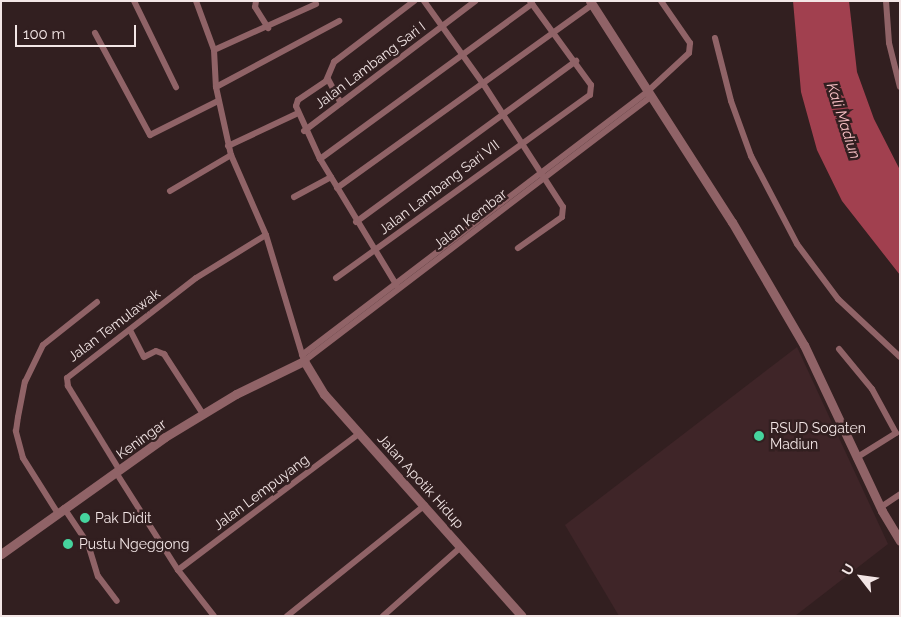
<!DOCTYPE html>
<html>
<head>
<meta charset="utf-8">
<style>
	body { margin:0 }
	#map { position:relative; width:901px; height:617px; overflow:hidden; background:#321f20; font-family:Raleway,sans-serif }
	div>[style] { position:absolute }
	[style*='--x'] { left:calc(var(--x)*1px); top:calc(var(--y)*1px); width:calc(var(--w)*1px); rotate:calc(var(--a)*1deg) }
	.built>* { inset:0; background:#3f2528 }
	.water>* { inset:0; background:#a1404f }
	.minor>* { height:6px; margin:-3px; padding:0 3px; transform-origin:3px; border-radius:3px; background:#906367 }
	.tertiary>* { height:9px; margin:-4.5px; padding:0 4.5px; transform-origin:4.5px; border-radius:4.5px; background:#906367 }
	.dots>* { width:14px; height:14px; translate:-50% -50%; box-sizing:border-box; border:2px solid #321f20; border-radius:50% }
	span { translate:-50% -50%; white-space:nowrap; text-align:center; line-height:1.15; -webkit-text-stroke:5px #321f20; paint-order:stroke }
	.street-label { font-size:14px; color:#f3e6e6 }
	.poi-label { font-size:14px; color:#f3e6e6 }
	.left { translate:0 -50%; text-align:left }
	.water-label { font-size:15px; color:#f9c2c6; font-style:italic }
	.frame { position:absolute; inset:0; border:2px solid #f3e6e6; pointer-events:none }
	.north { position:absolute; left:836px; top:552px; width:50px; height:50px; -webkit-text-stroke:4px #321f20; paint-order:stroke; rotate:300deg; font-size:14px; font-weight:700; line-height:20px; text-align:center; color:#f3e6e6 }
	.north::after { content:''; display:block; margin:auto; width:18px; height:22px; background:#f3e6e6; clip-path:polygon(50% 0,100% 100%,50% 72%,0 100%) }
	.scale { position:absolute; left:15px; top:25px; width:121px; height:22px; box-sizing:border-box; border:2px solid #f3e6e6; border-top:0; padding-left:6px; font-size:15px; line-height:18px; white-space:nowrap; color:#f3e6e6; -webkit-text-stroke:4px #321f20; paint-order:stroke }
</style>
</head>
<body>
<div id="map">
	<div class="built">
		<i style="clip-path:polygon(797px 347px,888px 544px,795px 616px,619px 616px,565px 525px)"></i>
	</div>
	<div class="water">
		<i style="clip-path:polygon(793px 1px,849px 1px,857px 72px,874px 119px,900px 170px,900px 275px,842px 201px,817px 150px,801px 92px)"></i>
	</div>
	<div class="minor">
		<i style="--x:134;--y:1;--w:96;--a:64"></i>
		<i style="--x:196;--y:1;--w:52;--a:69.8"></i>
		<i style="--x:214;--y:50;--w:37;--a:87"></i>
		<i style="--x:216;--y:87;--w:70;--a:77.6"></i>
		<i style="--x:231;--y:155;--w:87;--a:66.4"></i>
		<i style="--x:266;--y:235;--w:132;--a:73.2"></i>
		<i style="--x:304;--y:361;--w:435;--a:-37.3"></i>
		<i style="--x:256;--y:1;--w:6;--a:99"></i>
		<i style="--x:255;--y:7;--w:25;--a:58"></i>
		<i style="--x:424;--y:1;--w:103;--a:54.5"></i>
		<i style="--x:484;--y:85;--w:145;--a:57.1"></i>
		<i style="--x:563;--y:207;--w:10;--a:96"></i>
		<i style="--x:562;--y:217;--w:54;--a:144.8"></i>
		<i style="--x:886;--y:1;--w:42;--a:85.9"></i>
		<i style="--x:889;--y:43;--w:45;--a:76"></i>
		<i style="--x:95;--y:33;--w:116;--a:61.7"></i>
		<i style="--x:150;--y:135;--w:76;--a:-26.6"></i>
		<i style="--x:715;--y:38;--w:65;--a:75.7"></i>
		<i style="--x:731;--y:101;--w:59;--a:70"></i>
		<i style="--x:751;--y:156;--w:99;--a:62.4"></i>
		<i style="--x:797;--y:244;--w:69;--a:53.3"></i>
		<i style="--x:838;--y:299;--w:85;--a:43.1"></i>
		<i style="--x:214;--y:50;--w:112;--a:-24.3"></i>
		<i style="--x:328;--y:79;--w:27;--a:62"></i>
		<i style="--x:216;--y:87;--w:140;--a:-28.2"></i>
		<i style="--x:304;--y:131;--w:215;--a:-37.2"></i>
		<i style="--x:228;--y:146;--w:77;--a:-25.2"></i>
		<i style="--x:320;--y:159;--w:263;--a:-36.2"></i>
		<i style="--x:337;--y:188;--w:314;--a:-35.7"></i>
		<i style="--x:170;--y:191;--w:71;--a:-30.5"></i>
		<i style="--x:294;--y:197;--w:42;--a:-28.4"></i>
		<i style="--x:356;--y:222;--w:273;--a:-36.2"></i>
		<i style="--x:336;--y:278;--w:313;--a:-35.8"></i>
		<i style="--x:590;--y:95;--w:10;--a:-84"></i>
		<i style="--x:591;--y:85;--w:104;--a:-126"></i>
		<i style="--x:397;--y:286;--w:149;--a:-121.2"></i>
		<i style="--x:320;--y:159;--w:58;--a:-114.4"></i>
		<i style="--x:296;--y:106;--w:6;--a:-72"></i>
		<i style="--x:298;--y:100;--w:34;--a:-34"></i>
		<i style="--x:326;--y:81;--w:21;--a:-67"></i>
		<i style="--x:334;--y:62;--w:101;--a:-37.3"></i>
		<i style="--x:130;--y:330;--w:30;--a:63"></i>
		<i style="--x:144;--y:357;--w:13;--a:-27"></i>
		<i style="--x:156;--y:351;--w:9;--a:21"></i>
		<i style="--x:164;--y:354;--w:72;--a:57"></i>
		<i style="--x:839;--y:349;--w:52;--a:50.5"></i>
		<i style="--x:872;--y:389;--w:50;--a:61.4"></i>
		<i style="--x:896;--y:433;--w:47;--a:148"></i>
		<i style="--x:302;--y:355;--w:434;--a:-37.3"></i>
		<i style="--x:647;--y:92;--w:57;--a:-42.9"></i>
		<i style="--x:689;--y:53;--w:10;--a:-84"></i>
		<i style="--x:690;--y:43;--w:51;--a:-124.6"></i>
		<i style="--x:120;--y:471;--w:100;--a:-121.5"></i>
		<i style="--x:68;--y:386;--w:8;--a:-97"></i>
		<i style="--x:67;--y:378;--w:163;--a:-37.8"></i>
		<i style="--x:196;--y:278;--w:82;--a:-31.6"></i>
		<i style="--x:117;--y:474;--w:114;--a:57.6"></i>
		<i style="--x:178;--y:570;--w:58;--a:52"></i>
		<i style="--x:881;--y:507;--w:23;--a:-34"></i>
		<i style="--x:64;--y:508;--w:43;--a:56.3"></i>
		<i style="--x:88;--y:544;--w:34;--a:73"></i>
		<i style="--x:98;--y:576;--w:31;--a:53"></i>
		<i style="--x:57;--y:512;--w:64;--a:-122.2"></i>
		<i style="--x:23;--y:458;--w:28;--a:-105"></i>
		<i style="--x:16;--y:431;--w:14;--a:-82"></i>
		<i style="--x:18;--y:417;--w:36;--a:-79"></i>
		<i style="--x:25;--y:382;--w:41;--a:-64.1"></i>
		<i style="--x:43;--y:345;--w:69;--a:-38.5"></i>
		<i style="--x:178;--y:570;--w:228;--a:-37"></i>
		<i style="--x:287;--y:616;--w:177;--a:-38.8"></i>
		<i style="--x:383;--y:616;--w:104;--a:-41.5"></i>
	</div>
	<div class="tertiary">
		<i style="--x:590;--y:1;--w:263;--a:57.3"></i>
		<i style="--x:732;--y:222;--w:143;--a:59.7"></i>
		<i style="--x:804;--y:345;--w:183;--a:64.8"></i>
		<i style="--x:882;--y:511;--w:35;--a:59"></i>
		<i style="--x:1;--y:554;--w:201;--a:-35.5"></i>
		<i style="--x:165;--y:437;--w:83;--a:-31.2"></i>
		<i style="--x:236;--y:394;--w:76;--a:-25.9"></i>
		<i style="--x:304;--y:361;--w:39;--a:59"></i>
		<i style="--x:324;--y:394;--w:297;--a:48.3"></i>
	</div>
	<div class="dots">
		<i style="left:759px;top:436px;background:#46d49e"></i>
		<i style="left:85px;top:518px;background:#46d49e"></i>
		<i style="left:68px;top:544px;background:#46d49e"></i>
	</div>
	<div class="street-label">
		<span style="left:370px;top:65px;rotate:-37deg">Jalan Lambang Sari I</span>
		<span style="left:439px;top:187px;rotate:-37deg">Jalan Lambang Sari VII</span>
		<span style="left:470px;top:219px;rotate:-38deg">Jalan Kembar</span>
		<span style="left:114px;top:325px;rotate:-37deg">Jalan Temulawak</span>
		<span style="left:141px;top:439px;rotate:-36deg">Keningar</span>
		<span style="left:421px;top:481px;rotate:48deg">Jalan Apotik Hidup</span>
		<span style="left:261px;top:492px;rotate:-37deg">Jalan Lempuyang</span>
	</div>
	<div class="poi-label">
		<span class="left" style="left:770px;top:436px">RSUD Sogaten<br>Madiun</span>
		<span class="left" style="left:95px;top:518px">Pak Didit</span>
		<span class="left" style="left:79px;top:544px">Pustu Ngeggong</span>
	</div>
	<div class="water-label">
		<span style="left:843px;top:121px;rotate:72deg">Kali Madiun</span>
	</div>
	<div class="frame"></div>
	<div class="north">U</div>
	<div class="scale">100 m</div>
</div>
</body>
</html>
